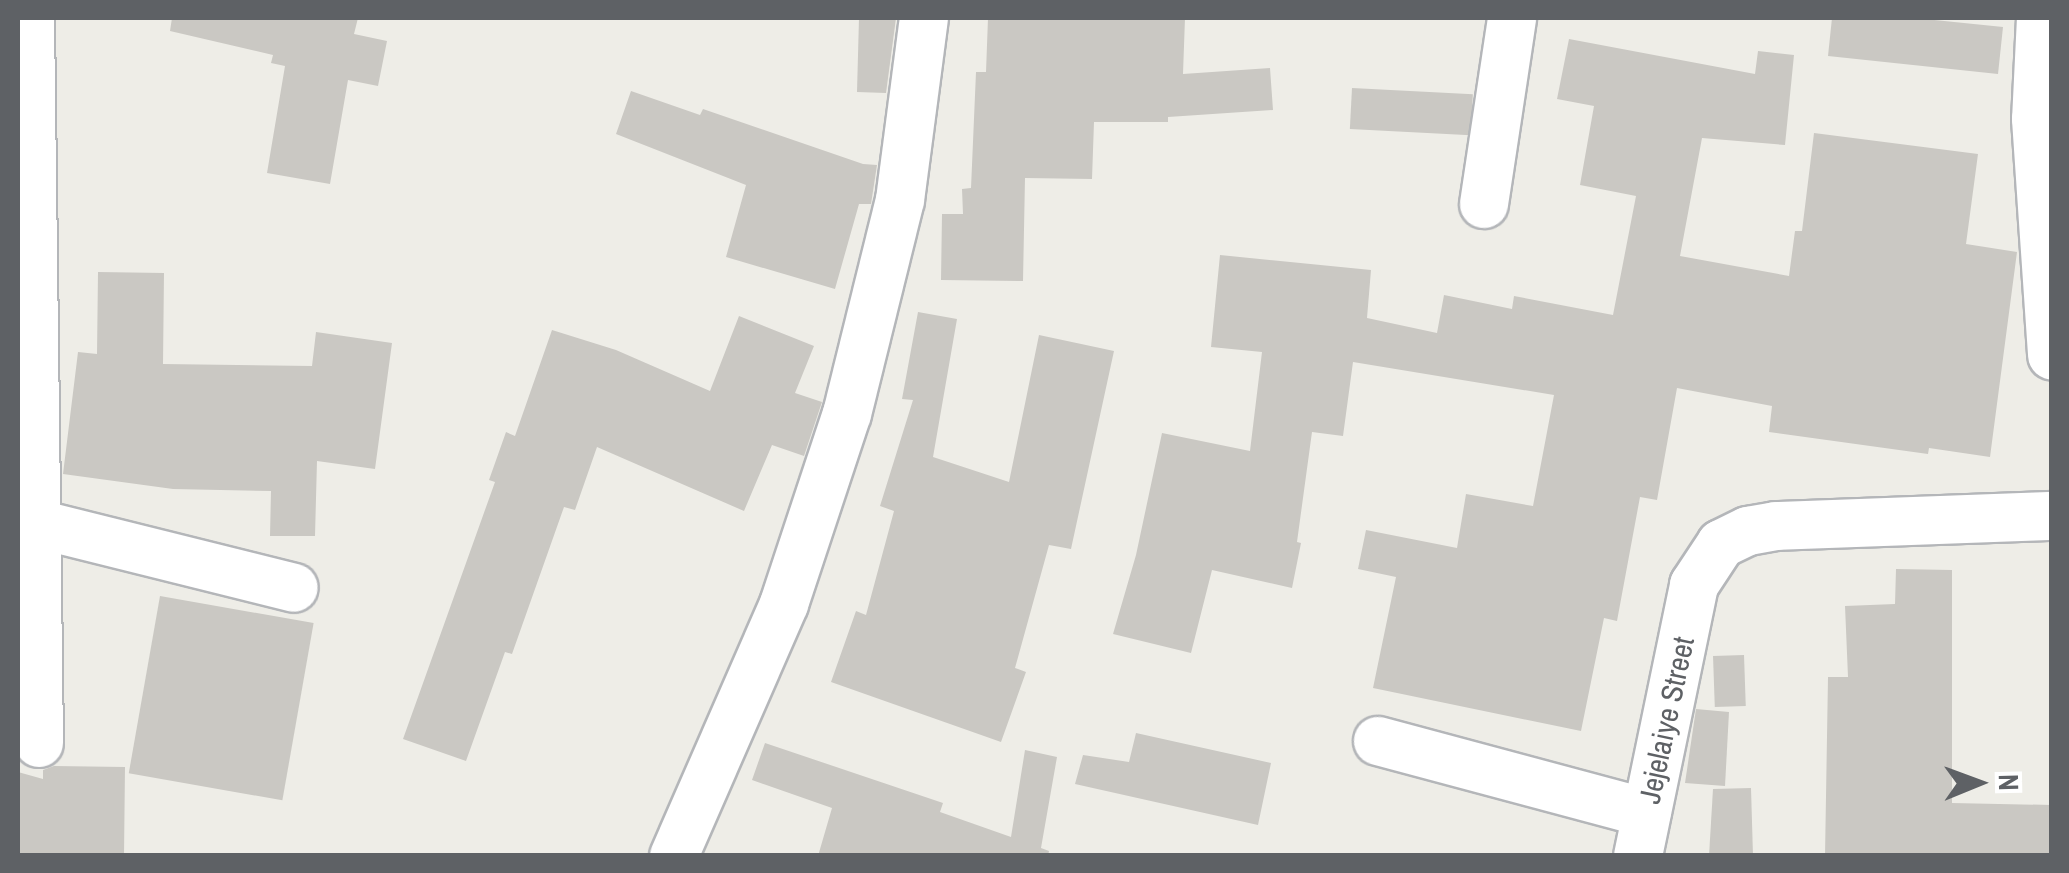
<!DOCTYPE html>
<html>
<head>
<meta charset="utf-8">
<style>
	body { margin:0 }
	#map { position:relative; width:2069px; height:873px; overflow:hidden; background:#eeede7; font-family:"Archivo Narrow",sans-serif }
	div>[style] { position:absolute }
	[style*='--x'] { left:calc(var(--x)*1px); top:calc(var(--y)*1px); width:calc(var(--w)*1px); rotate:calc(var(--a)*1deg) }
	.building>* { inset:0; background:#cac8c3; transform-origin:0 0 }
	.roads { filter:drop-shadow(2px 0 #b4b6b9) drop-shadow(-2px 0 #b4b6b9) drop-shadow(0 2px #b4b6b9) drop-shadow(0 -2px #b4b6b9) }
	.minor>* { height:48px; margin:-24px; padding:0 24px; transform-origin:24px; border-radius:24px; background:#fff }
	span { translate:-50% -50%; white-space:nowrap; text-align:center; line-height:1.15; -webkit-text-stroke:8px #fff; paint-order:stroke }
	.street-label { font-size:30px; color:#5e6165 }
	.frame { position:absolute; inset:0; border:20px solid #5e6165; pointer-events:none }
	.north { position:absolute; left:1929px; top:733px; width:100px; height:100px; -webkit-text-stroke:8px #fff; paint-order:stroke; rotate:89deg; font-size:28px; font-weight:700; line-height:40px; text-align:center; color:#5e6165 }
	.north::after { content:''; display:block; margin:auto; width:35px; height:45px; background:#5e6165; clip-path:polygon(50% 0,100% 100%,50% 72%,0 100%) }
</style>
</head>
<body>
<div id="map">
	<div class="building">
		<i style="clip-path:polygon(172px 18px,358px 18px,354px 34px,387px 41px,378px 86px,348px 80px,330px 184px,267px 173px,285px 66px,271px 63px,273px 55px,170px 31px)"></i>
		<i style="clip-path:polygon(859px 18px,896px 18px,886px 93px,857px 92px)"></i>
		<i style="clip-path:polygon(988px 18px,1185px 18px,1183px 74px,1270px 68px,1273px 110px,1168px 117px,1168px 122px,1094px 122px,1092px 179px,1025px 178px,1023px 281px,941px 280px,942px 214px,963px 214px,962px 189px,971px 188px,976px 72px,986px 72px)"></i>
		<i style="clip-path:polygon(1832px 18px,1915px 18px,2003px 27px,1998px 74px,1828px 56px)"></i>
		<i style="clip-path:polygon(1569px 39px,1755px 74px,1758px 51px,1794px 55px,1785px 145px,1702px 138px,1680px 256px,1789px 276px,1795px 231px,1802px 231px,1814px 133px,1978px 154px,1966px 244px,2017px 252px,1990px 457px,1929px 448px,1928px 454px,1769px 432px,1772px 406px,1677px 388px,1657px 500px,1640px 497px,1617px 621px,1604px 618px,1581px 731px,1373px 688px,1396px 577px,1358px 569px,1366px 530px,1457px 548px,1466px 494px,1533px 506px,1554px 395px,1353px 362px,1343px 436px,1312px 432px,1297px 542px,1301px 543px,1292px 588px,1212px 570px,1191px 653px,1113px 634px,1136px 555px,1162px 433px,1250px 451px,1262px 352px,1211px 347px,1220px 255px,1371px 270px,1367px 318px,1437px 333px,1444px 295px,1512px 309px,1514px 296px,1613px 315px,1636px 196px,1580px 185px,1594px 106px,1557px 99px)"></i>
		<i style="left:1352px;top:88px;width:121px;height:41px;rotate:3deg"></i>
		<i style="clip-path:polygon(631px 91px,700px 115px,703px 109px,863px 164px,877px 165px,871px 204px,859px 204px,835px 289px,726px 257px,746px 185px,616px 134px)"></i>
		<i style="clip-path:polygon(98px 272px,164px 273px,163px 364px,312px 366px,316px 332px,392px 343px,375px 469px,317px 461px,315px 536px,270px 536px,271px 491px,173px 489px,63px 474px,78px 352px,97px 354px)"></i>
		<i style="clip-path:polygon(918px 312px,957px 319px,933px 457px,1009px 482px,1039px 335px,1114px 351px,1071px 549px,1049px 545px,1015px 668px,1026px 672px,1001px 742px,831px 682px,856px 611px,866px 615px,894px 511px,880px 506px,913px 400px,902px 399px)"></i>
		<i style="clip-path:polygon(739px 316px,814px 346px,795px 393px,822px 402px,804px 456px,772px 445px,744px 511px,597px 447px,575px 510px,564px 507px,512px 654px,505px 652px,466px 761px,403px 739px,495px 482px,489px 480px,506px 432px,515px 436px,552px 330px,616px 350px,710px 391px)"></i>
		<i style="clip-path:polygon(1896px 569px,1952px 570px,1952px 803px,2052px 805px,2052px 856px,1825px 856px,1828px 677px,1848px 677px,1845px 606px,1895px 604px)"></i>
		<i style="left:160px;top:596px;width:156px;height:180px;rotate:10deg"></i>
		<i style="left:1744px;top:655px;width:51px;height:31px;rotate:88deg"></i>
		<i style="clip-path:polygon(1696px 709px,1729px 712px,1725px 786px,1685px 783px)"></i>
		<i style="clip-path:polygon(1136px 733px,1271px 763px,1258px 825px,1075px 784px,1083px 755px,1129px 762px)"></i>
		<i style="clip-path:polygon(765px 743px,943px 803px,940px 812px,1011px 837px,1025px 750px,1057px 757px,1041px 848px,1049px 851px,1048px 856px,818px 856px,832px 808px,752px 780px)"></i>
		<i style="clip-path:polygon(54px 766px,125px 767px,124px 856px,18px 856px,18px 772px,43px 779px,43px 770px)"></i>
		<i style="clip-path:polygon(1751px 788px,1753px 856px,1709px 856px,1713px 789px)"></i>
	</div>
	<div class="roads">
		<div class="minor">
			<i style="--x:30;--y:18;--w:725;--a:89.29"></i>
			<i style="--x:2041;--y:18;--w:101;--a:92.8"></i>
			<i style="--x:2036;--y:119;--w:237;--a:86.1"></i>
			<i style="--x:1484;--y:204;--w:188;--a:-81.4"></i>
			<i style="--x:18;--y:519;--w:284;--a:14"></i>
			<i style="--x:1378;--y:741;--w:278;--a:15"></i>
			<i style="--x:674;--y:856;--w:275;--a:-66.4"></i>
			<i style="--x:784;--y:604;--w:200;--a:-71.7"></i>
			<i style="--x:847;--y:414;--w:220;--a:-76.1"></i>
			<i style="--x:900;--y:200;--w:184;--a:-82.5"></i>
			<i style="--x:1638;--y:856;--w:277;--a:-78.3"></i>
			<i style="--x:1694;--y:585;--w:49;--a:-56.6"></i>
			<i style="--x:1721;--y:544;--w:30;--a:-26"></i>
			<i style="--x:1748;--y:531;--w:28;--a:-10"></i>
			<i style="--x:1776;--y:526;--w:276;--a:-2.1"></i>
		</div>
	</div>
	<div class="street-label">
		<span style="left:1666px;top:720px;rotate:-78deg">Jejelaiye Street</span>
	</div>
	<div class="frame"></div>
	<div class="north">N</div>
</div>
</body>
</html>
